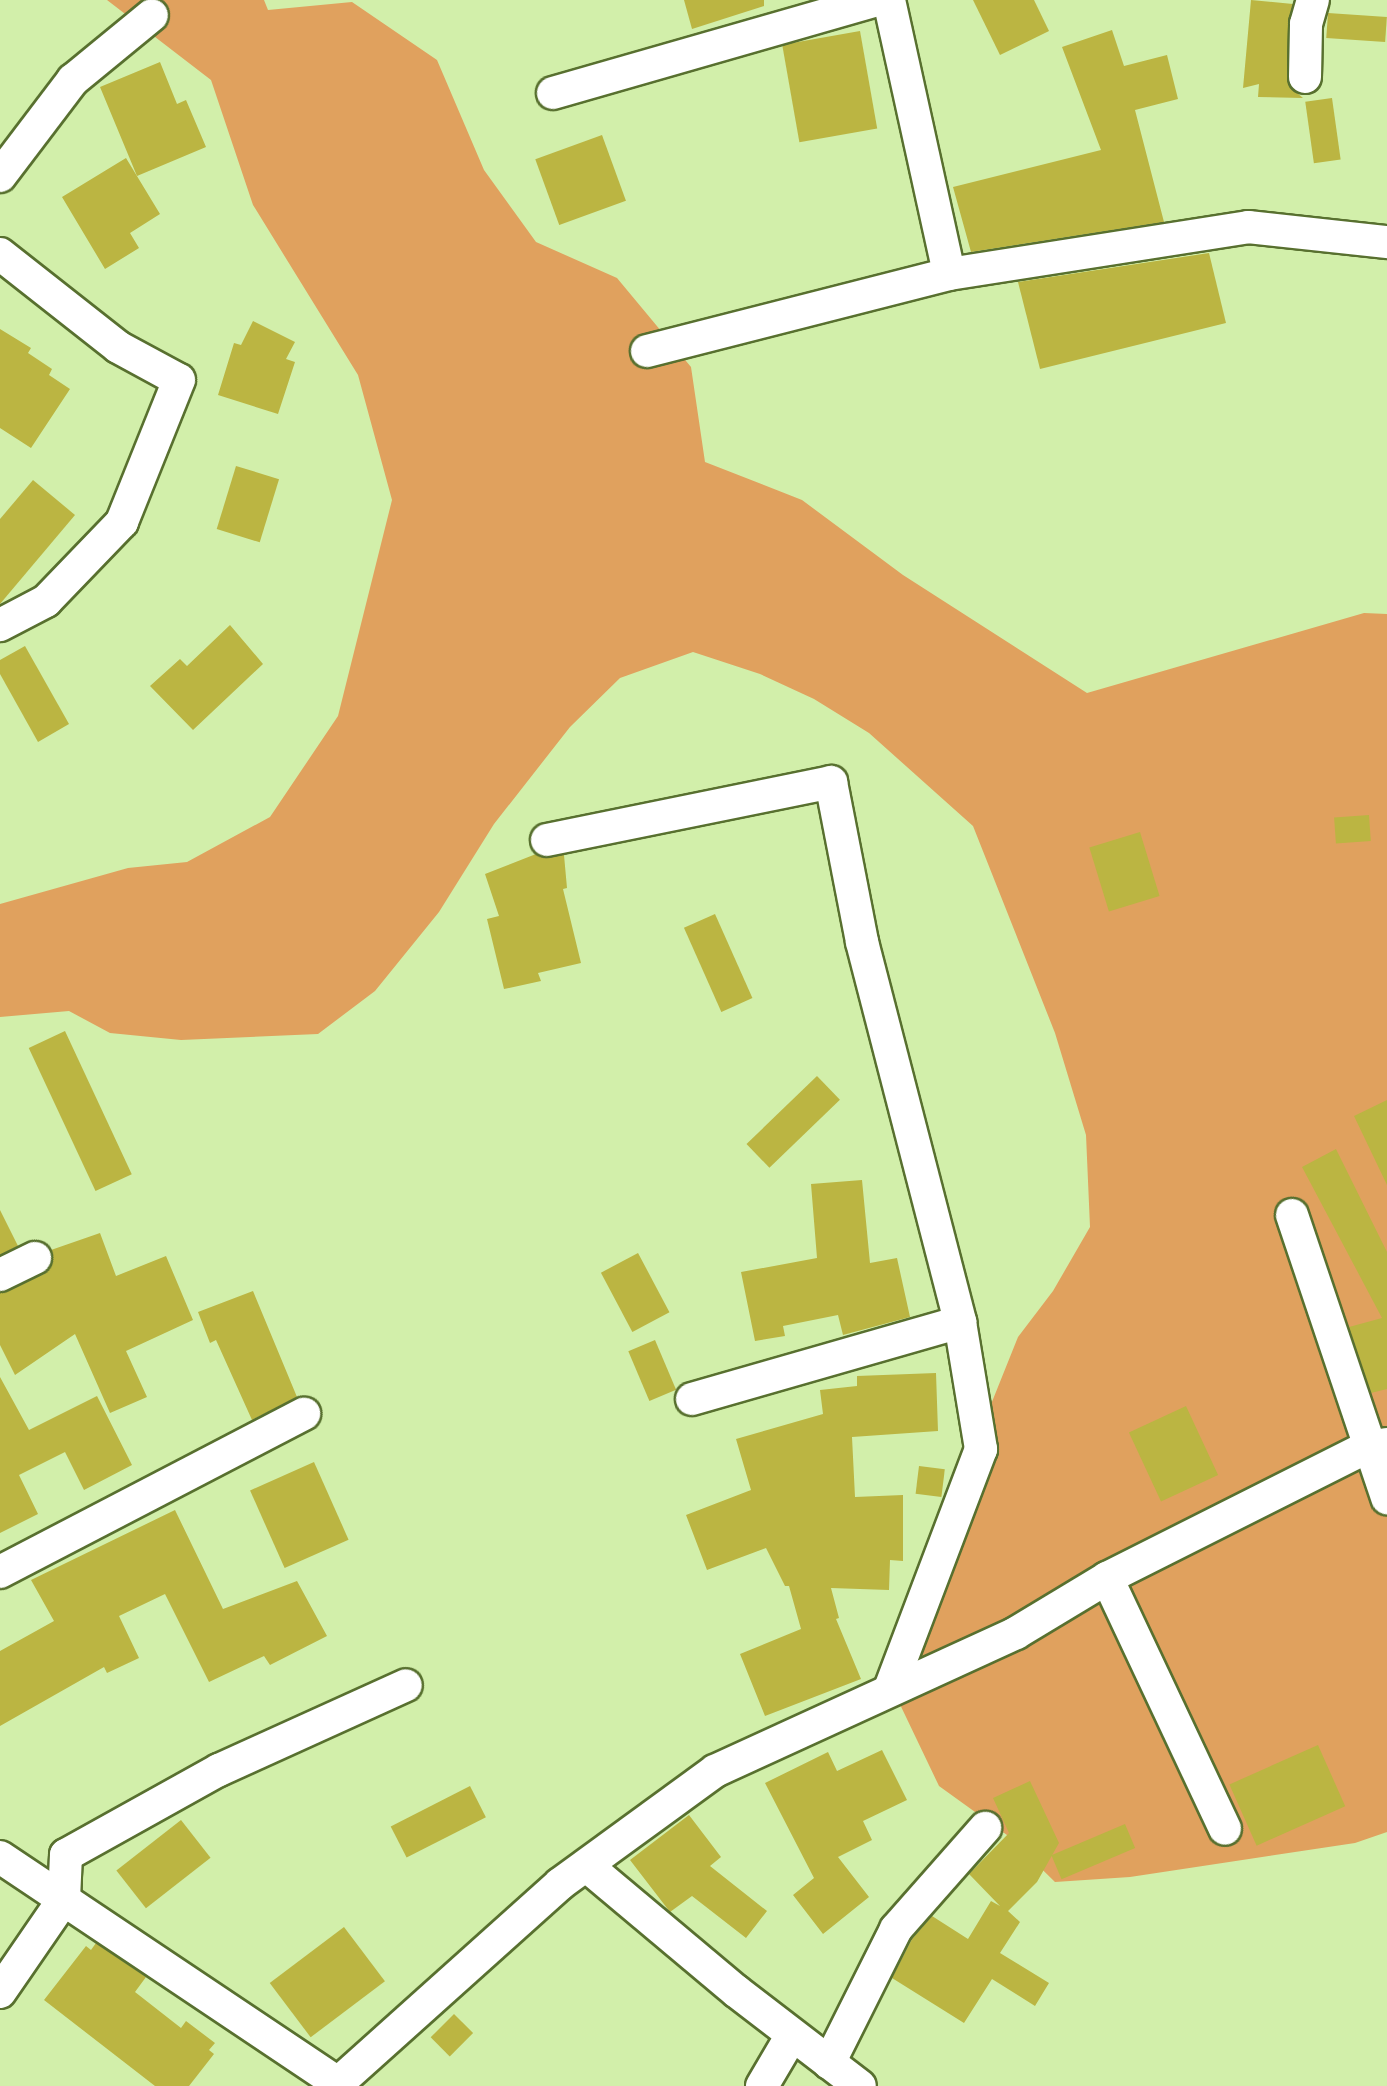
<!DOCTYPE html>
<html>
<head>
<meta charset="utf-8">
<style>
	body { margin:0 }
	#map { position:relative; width:1387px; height:2086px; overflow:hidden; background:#d2efaa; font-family:Bitter,serif }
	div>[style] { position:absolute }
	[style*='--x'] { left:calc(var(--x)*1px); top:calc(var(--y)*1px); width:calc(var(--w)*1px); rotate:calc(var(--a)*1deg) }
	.green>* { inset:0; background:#e0a15e }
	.building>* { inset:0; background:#bbb542; transform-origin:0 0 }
	.roads { filter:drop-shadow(2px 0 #58702f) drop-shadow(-2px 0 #58702f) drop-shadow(0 2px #58702f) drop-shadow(0 -2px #58702f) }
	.minor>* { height:32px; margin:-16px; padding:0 16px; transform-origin:16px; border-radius:16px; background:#fff }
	span { translate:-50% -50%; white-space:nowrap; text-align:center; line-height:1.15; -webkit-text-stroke:7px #fff; paint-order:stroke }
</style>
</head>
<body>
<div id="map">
	<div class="green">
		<i style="clip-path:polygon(107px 0,264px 0,268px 10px,352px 2px,437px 60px,484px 170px,536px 242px,617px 278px,691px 367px,705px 462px,802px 500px,903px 575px,1087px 693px,1364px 613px,1387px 614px,1387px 1832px,1355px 1843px,1130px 1877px,1055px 1882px,1007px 1835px,939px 1786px,884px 1671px,1018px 1337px,1053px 1291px,1090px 1227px,1086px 1135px,1055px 1033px,973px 826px,869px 733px,814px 699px,760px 674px,693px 652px,620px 678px,570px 727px,494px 824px,439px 912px,375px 991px,318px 1034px,181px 1040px,110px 1033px,69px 1011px,0 1017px,0 904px,128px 868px,187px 862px,270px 817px,338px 716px,392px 500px,358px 375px,253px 205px,211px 80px)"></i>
	</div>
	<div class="building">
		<i style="clip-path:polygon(684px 0,764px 0,764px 6px,692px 29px)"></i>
		<i style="clip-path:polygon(973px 0,1034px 0,1049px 31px,1000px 55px)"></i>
		<i style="clip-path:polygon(1251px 0,1293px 4px,1287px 77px,1289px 86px,1303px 98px,1258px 97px,1259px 84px,1243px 88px)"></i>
		<i style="left:1328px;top:13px;width:59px;height:25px;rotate:4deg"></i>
		<i style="clip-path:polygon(1112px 30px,1124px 66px,1167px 55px,1178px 99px,1135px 110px,1164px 222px,971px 252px,953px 187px,1101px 150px,1062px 47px)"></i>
		<i style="left:860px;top:31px;width:99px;height:79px;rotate:80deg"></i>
		<i style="clip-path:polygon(160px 62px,177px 104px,186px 100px,206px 147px,137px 176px,100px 87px)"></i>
		<i style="left:1332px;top:98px;width:62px;height:27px;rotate:82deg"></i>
		<i style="left:602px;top:135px;width:70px;height:71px;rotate:70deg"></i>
		<i style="clip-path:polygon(126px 158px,160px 214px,130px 233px,139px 248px,105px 269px,62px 197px)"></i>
		<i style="clip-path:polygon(1209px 253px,1226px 323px,1040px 369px,1018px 282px)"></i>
		<i style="clip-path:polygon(253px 321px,295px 342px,286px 359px,295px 362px,278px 414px,218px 395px,234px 343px,241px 345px)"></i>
		<i style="clip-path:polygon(0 329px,31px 348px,28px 353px,52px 369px,49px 375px,70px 389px,31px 448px,0 428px)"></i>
		<i style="left:236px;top:466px;width:45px;height:66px;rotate:17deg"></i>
		<i style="clip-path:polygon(33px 480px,75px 515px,0 604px,0 519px)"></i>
		<i style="clip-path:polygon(230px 625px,263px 664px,193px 730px,150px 686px,180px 659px,187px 666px)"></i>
		<i style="clip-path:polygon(25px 646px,69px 724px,38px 742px,0 674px,0 660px)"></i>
		<i style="left:1369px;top:815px;width:26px;height:35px;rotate:86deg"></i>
		<i style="left:1140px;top:832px;width:67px;height:53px;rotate:73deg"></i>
		<i style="clip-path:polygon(536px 854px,564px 855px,567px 888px,563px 889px,581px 963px,538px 973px,541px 981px,504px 989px,487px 919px,499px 916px,485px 874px)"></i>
		<i style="left:715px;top:914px;width:92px;height:34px;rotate:66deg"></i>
		<i style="left:65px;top:1031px;width:158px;height:40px;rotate:65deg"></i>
		<i style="left:817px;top:1076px;width:33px;height:98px;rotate:46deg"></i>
		<i style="clip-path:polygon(1387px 1100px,1387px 1185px,1354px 1116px)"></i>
		<i style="clip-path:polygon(1336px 1149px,1387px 1252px,1387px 1389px,1371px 1393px,1349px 1327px,1382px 1318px,1302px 1167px)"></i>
		<i style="clip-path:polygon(862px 1180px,870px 1263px,897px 1258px,910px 1317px,843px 1335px,838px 1315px,783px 1326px,785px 1336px,755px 1341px,741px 1272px,817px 1258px,811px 1184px)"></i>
		<i style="clip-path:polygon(0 1210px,18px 1246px,0 1255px)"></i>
		<i style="clip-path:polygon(100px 1233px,116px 1276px,166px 1256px,193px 1320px,126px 1351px,147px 1397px,110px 1413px,75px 1334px,15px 1375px,0 1345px,0 1293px,44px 1274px,53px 1260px,51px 1250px)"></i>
		<i style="left:638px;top:1253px;width:67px;height:42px;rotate:62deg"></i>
		<i style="clip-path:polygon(253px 1291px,297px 1397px,252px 1420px,216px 1340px,210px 1343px,198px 1312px)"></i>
		<i style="left:655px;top:1340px;width:54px;height:29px;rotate:67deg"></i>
		<i style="clip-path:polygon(936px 1373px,938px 1431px,852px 1437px,855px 1497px,903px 1495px,903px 1561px,890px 1560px,889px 1590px,831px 1588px,839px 1618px,836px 1619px,861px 1679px,765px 1716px,740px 1654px,801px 1629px,789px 1586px,785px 1586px,766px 1548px,707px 1570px,686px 1515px,751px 1490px,736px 1439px,823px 1414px,820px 1390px,857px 1386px,857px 1376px)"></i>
		<i style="clip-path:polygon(0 1377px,29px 1430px,97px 1396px,132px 1465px,84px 1490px,65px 1452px,19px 1475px,38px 1514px,0 1533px)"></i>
		<i style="left:1186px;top:1406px;width:76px;height:63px;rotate:65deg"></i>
		<i style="left:314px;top:1462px;width:85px;height:70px;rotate:66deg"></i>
		<i style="left:919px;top:1466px;width:26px;height:28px;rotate:7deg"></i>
		<i style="clip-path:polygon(175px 1510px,223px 1609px,297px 1581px,327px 1636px,270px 1665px,264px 1656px,209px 1682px,165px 1594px,119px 1616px,139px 1658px,107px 1673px,104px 1667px,0 1726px,0 1651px,54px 1621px,31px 1580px)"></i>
		<i style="left:1318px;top:1745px;width:67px;height:97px;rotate:66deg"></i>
		<i style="clip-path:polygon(882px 1750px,907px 1800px,863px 1821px,872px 1840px,838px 1857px,869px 1897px,823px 1934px,793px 1895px,814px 1878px,765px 1783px,828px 1752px,837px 1771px)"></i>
		<i style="clip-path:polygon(1030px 1781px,1059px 1843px,1037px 1882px,1008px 1911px,1020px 1922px,1000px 1953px,1049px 1983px,1035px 2006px,992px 1979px,964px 2023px,892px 1978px,912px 1939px,932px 1916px,968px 1939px,991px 1901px,1000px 1906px,969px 1874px,1009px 1833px,993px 1798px)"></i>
		<i style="left:470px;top:1786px;width:35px;height:89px;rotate:63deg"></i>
		<i style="clip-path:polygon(689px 1815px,721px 1857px,710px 1866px,767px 1911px,746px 1938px,692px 1896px,670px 1912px,630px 1860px)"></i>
		<i style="left:181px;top:1820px;width:48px;height:82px;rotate:52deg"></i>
		<i style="left:1125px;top:1824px;width:26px;height:80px;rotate:67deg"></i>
		<i style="left:344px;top:1927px;width:68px;height:93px;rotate:53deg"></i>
		<i style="clip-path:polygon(96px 1943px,146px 1977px,135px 1992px,181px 2028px,186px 2021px,215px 2043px,209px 2050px,214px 2054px,189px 2086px,155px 2086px,44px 2000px,86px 1946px,91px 1950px)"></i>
		<i style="left:454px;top:2014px;width:27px;height:33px;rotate:45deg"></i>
	</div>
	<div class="roads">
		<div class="minor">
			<i style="--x:889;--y:0;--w:280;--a:77.6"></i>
			<i style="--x:1305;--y:77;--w:53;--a:-88.9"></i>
			<i style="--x:1306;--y:24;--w:25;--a:-74"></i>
			<i style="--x:553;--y:93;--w:337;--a:-16"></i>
			<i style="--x:0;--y:176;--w:121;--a:-52.8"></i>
			<i style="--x:73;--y:80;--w:102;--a:-39.4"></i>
			<i style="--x:0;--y:254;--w:150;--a:38.2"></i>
			<i style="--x:118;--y:347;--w:69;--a:28.4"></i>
			<i style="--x:179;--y:380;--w:153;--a:111.9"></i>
			<i style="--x:122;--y:522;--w:110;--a:133.9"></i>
			<i style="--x:46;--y:601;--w:52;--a:152.4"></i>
			<i style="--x:647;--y:351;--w:312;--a:-14.3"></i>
			<i style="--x:949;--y:274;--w:303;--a:-8.9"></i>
			<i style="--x:1248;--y:227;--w:140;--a:6.2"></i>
			<i style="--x:547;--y:840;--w:290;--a:-11.5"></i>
			<i style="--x:831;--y:782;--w:163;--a:79"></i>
			<i style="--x:862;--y:942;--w:392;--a:75.5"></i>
			<i style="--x:960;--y:1322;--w:129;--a:80.6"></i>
			<i style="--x:981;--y:1449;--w:256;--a:110.8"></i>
			<i style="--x:1292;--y:1215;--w:299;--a:71.4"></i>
			<i style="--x:0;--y:1275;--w:39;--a:-26"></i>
			<i style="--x:692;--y:1399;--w:279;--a:-16"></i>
			<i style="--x:0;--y:1572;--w:343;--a:-27.5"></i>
			<i style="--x:1107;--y:1578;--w:277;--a:64.8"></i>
			<i style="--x:0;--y:1857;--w:407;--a:33.8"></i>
			<i style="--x:587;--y:1866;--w:194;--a:40"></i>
			<i style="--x:736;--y:1991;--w:156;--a:37.5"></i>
			<i style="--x:0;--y:1992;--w:113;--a:-55.5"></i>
			<i style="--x:64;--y:1899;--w:44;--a:-87.4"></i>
			<i style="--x:66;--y:1855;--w:175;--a:-29.1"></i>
			<i style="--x:219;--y:1770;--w:205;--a:-24.4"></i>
			<i style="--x:829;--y:2063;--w:150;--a:-63.4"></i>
			<i style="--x:896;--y:1929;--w:135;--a:-48.6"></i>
			<i style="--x:335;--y:2086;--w:302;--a:-41.9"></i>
			<i style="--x:560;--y:1884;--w:192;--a:-36.1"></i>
			<i style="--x:715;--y:1771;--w:331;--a:-24.6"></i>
			<i style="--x:1016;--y:1633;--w:106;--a:-31.1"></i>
			<i style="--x:1107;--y:1578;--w:292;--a:-26.7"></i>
			<i style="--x:1368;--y:1447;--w:19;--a:-9"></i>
			<i style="--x:762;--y:2086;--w:59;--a:-59.5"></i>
		</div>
	</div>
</div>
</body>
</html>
